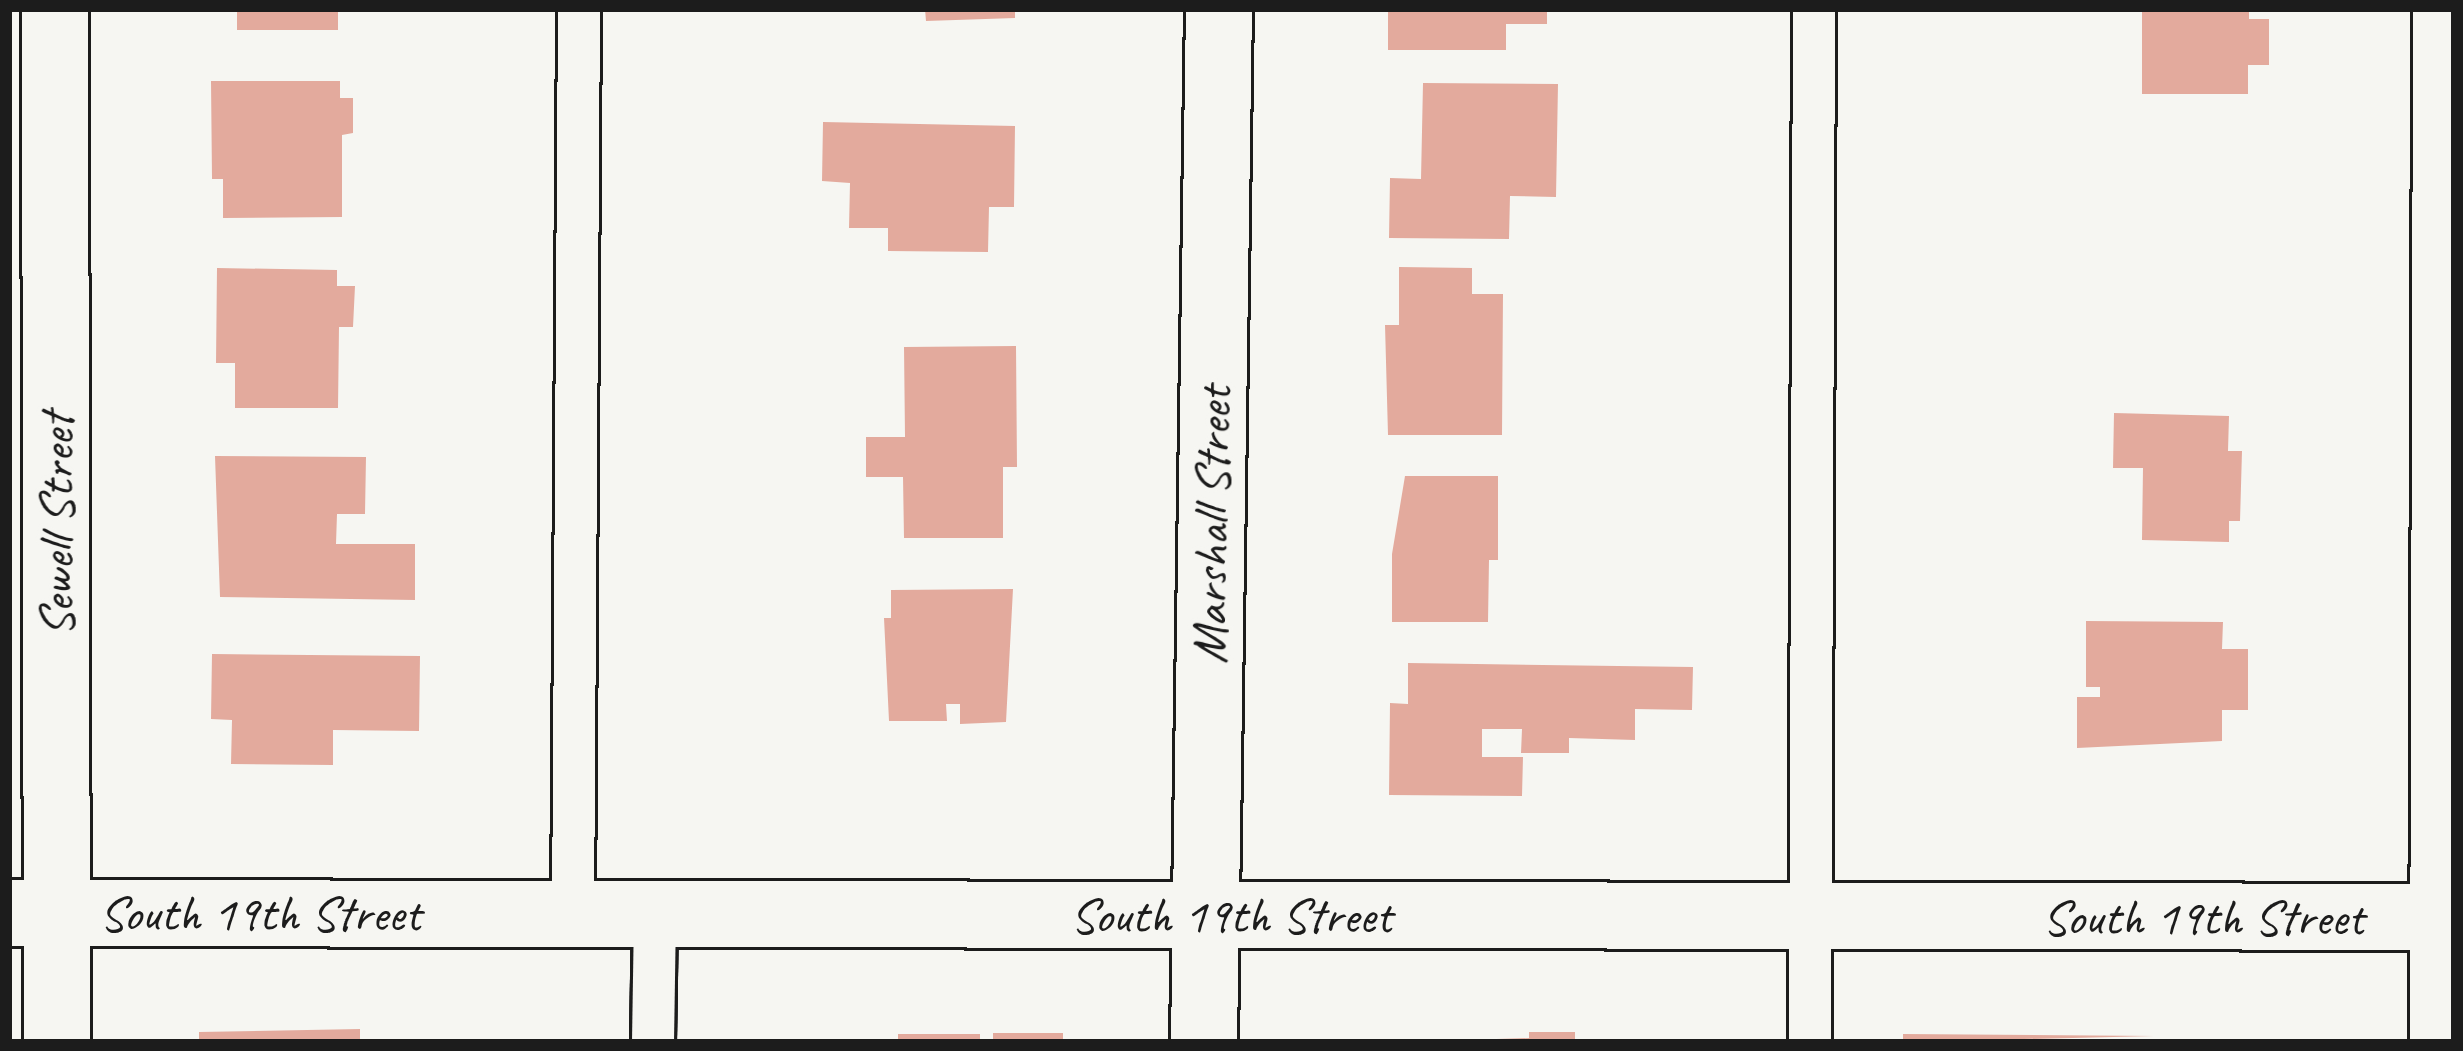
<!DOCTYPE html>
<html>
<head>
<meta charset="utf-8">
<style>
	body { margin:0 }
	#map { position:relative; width:2463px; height:1051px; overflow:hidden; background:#f6f6f2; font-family:Caveat,sans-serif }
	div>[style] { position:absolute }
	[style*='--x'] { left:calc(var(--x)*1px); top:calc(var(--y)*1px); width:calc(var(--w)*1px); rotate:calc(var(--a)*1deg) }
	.building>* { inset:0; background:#e3aa9d; transform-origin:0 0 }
	.roads { filter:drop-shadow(3px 0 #1c1c1c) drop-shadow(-3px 0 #1c1c1c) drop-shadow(0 3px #1c1c1c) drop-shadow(0 -3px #1c1c1c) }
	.service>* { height:42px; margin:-21px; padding:0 21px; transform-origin:21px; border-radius:21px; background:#f6f6f2 }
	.minor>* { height:66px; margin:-33px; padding:0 33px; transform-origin:33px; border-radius:33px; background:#f6f6f2 }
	span { translate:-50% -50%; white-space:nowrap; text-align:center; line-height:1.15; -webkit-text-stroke:9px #f6f6f2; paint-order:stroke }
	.street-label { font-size:51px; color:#1c1c1c }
	.frame { position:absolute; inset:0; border:12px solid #1c1c1c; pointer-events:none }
</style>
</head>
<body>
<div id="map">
	<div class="building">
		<i style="left:237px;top:9px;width:101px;height:21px"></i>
		<i style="clip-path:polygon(925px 9px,1015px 9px,1015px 18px,926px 21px)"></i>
		<i style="clip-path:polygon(1388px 9px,1547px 9px,1547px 24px,1506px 24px,1506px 50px,1388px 50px)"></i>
		<i style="clip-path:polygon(2142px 9px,2249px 9px,2249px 19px,2269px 19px,2269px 65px,2248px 65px,2248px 94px,2142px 94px)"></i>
		<i style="clip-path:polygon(211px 81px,340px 81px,340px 98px,353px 98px,353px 133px,342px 135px,342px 217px,223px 218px,223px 179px,212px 179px)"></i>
		<i style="clip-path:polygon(1423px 83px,1558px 84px,1556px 197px,1510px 196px,1509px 239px,1389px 238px,1390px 178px,1421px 179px)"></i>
		<i style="clip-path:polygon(823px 122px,1015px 126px,1014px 207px,989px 207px,988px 252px,888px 251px,888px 228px,849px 228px,850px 183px,822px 181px)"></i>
		<i style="clip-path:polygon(1399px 267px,1472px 268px,1472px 294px,1503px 294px,1502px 435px,1388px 435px,1385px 325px,1399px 325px)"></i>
		<i style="clip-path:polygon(217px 268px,337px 270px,337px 286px,355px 286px,353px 327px,339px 327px,338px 408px,235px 408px,235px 363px,216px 363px)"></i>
		<i style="clip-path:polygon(1016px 346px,1017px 467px,1003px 467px,1003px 538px,904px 538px,903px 477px,866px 477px,866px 437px,905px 437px,904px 347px)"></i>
		<i style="clip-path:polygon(2114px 413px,2229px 416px,2228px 451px,2242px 451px,2240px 521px,2229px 521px,2229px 542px,2142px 540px,2143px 468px,2113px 468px)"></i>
		<i style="clip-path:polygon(215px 456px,366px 457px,365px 514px,337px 514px,336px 544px,415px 544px,415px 600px,220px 597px)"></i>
		<i style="clip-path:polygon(1405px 476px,1498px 476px,1498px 560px,1489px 560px,1488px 622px,1392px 622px,1392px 554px)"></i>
		<i style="clip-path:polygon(1013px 589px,1006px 722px,960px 724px,960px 704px,946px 704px,947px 721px,889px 721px,884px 618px,891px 618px,891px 590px)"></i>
		<i style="clip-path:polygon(2086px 621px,2223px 622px,2222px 649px,2248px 649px,2248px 710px,2222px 710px,2222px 741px,2077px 748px,2077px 697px,2100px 697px,2100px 687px,2086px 687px)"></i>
		<i style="clip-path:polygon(212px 654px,420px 656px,419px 731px,333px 730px,333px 765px,231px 764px,232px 720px,211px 719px)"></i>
		<i style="clip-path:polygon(1408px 663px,1693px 667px,1692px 710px,1635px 709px,1635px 740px,1569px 738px,1569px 753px,1521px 753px,1522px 729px,1482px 729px,1482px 757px,1523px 757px,1522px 796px,1389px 795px,1390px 703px,1408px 704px)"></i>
		<i style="clip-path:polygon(360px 1029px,360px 1042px,199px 1042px,199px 1032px)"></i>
		<i style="clip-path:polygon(1529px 1032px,1575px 1032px,1575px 1042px,1407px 1042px,1529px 1038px)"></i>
		<i style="left:1063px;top:1033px;width:9px;height:70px;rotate:90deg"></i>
		<i style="left:980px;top:1034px;width:8px;height:82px;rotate:90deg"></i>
		<i style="clip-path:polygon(1903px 1034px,2154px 1036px,1903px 1042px)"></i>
	</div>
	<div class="roads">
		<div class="service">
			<i style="--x:573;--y:914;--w:905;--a:-89.62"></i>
			<i style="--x:653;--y:1042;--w:128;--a:-89.1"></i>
			<i style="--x:1810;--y:1042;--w:1033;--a:-89.78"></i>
		</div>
		<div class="minor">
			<i style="--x:55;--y:9;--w:1033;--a:89.89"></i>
			<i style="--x:9;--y:913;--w:2445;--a:0.09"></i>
			<i style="--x:1204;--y:1042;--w:1033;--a:-89.17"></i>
			<i style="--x:2443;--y:1042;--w:1033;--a:-89.83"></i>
		</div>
	</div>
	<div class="street-label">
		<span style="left:56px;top:525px;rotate:-90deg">Sewell Street</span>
		<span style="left:1211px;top:525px;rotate:-89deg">Marshall Street</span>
		<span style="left:260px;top:913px">South 19th Street</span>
		<span style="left:1231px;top:915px">South 19th Street</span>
		<span style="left:2203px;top:917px">South 19th Street</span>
	</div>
	<div class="frame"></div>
</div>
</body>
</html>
